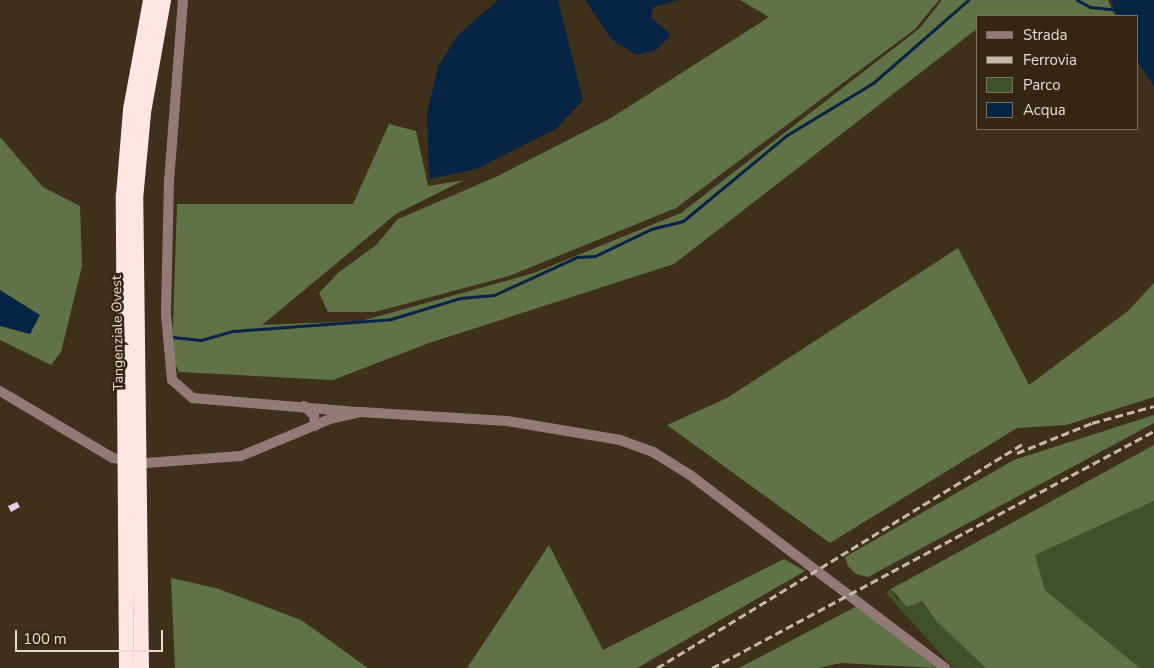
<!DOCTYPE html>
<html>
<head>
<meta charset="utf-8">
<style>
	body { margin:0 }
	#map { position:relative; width:1154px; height:668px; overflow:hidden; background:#3f301c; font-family:"Nunito Sans",sans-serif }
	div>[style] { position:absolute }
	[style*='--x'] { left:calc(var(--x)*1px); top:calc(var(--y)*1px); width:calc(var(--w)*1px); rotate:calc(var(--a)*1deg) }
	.green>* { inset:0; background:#3f5128 }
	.forest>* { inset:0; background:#5f7347 }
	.water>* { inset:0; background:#062444 }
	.stream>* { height:3px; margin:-1.5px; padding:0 1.5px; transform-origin:1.5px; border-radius:1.5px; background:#062444 }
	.building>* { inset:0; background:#e9d1e6 }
	.minor>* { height:10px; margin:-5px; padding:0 5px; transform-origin:5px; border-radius:5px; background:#937a77 }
	.tertiary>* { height:10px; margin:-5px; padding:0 5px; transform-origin:5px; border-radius:5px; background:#937a77 }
	.motorway>* { height:15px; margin:-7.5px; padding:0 7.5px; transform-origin:7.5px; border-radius:7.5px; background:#ffe6e3 }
	.rail>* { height:3px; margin-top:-1.5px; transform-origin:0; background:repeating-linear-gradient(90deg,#c4b9ac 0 8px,transparent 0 12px) }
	span { translate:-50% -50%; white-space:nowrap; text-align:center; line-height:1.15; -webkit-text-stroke:5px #342612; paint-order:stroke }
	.street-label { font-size:14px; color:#e6ddd1 }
	.legend { position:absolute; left:976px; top:15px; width:162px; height:115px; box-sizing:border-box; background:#342612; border:1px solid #7b6f5e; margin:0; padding:6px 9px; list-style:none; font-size:15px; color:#e6ddd1 }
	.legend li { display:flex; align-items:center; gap:10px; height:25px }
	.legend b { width:25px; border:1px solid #7b6f5e }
	.scale { position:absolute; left:15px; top:630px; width:148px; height:22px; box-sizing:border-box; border:2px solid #e6ddd1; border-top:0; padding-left:6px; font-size:15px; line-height:18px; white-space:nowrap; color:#e6ddd1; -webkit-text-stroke:4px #342612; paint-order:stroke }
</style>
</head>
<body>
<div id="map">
	<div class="green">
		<i style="clip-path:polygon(1154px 501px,1154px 668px,1140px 668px,1045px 590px,1035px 555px)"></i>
		<i style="clip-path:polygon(891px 589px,897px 599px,921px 601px,936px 621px,986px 668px,953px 668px,886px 593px)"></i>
	</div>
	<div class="forest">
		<i style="clip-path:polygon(740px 0,939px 0,915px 29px,676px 208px,509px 276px,375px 312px,328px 312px,319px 293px,339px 272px,376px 245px,398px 219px,498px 176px,611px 118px,769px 17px)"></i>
		<i style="clip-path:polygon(942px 0,1108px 0,1115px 16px,978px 16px,978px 28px,674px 264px,429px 343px,333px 380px,179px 372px,172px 356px,177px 204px,353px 204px,389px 124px,416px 131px,428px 186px,464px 180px,396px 214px,262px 325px,361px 321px,534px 273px,681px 213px,920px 28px)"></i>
		<i style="clip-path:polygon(0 137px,43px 187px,80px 206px,82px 266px,61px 352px,51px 365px,0 340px)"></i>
		<i style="clip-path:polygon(958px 248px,1029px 385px,1128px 311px,1154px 283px,1154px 397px,1066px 425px,1017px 428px,830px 543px,667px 425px,727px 398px)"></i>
		<i style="clip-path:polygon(1154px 415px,1154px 423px,868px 577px,856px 574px,848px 566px,845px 557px,1014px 460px)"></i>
		<i style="clip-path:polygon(1154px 445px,1154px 501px,1035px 555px,1045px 590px,1140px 668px,986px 668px,936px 621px,922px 601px,907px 607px,891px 589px)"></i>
		<i style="clip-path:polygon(549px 545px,603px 650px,784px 559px,805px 571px,637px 668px,467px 668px)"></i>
		<i style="clip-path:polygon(171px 578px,216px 588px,301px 620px,368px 668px,175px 668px)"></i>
		<i style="clip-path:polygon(859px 605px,936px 668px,841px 663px,818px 668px,739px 668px)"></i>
	</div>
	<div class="water">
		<i style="clip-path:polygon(498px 0,558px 0,583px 100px,557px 128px,477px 169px,429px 179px,427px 114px,438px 67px,457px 36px)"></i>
		<i style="clip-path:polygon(585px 0,679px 0,653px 7px,651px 17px,671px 35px,656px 50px,637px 55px,612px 40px)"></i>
		<i style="clip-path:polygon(1111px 0,1154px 0,1154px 86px,1138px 63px,1138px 16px,1117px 16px)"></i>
		<i style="clip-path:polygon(0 290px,40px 315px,30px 334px,0 326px)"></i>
	</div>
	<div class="stream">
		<i style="--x:1077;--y:0;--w:15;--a:28"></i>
		<i style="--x:1090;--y:7;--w:27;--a:6"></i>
		<i style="--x:172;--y:337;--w:29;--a:6"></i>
		<i style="--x:201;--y:340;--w:33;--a:-16"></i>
		<i style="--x:233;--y:331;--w:158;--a:-4.3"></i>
		<i style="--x:391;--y:319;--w:72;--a:-16.9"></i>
		<i style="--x:460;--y:298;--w:34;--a:-5"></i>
		<i style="--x:494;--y:295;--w:91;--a:-24.6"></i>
		<i style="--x:577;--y:257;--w:18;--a:-3"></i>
		<i style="--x:595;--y:256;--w:62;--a:-25.7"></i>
		<i style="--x:651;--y:229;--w:33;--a:-14"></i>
		<i style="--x:683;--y:221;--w:135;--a:-39.6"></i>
		<i style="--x:787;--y:135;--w:100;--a:-31.2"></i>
		<i style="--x:873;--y:83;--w:126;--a:-41.1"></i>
	</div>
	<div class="building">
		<i style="clip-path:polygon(17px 502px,20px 507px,11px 512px,8px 506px)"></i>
	</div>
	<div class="minor">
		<i style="--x:183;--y:0;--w:181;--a:94.4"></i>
		<i style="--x:169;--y:180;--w:134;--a:91.3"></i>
		<i style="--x:166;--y:314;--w:66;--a:84.8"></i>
		<i style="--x:172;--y:380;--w:28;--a:41"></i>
		<i style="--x:193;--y:398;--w:164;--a:4.9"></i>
		<i style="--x:304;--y:406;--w:13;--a:42"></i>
		<i style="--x:314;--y:415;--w:11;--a:85"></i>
	</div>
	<div class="tertiary">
		<i style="--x:0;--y:391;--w:131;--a:30.7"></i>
		<i style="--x:113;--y:458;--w:33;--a:9"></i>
		<i style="--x:146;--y:463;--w:95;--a:-4.2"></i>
		<i style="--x:241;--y:456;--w:96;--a:-22.6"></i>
		<i style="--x:330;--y:419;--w:31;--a:-13"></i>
		<i style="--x:360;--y:412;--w:147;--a:3.5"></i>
		<i style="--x:507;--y:421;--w:115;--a:9.5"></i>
		<i style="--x:620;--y:440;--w:35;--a:20"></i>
		<i style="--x:653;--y:452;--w:44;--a:31.9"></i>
		<i style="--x:690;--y:475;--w:320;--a:37.1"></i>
	</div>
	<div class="motorway">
		<i style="--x:126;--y:668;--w:473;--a:-90.4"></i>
		<i style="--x:123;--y:195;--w:86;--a:-85.3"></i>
		<i style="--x:130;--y:109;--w:111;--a:-79.6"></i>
		<i style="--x:141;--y:668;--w:469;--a:-90.7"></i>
		<i style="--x:135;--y:199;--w:87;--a:-84.7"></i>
		<i style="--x:143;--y:112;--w:114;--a:-79.9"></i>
	</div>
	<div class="rail">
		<i style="--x:1017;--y:453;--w:81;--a:-21.8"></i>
		<i style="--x:1092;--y:423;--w:64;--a:-15.3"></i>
		<i style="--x:657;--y:668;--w:430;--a:-31.5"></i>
		<i style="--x:712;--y:668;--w:502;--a:-28.2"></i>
	</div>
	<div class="street-label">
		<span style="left:118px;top:333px;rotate:-91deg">Tangenziale Ovest</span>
	</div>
	<ul class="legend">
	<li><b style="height:6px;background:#937a77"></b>Strada</li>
	<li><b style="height:6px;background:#c4b9ac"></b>Ferrovia</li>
	<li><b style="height:14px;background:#3f5128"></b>Parco</li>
	<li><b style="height:14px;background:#062444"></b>Acqua</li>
	</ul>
	<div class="scale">100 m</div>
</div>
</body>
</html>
